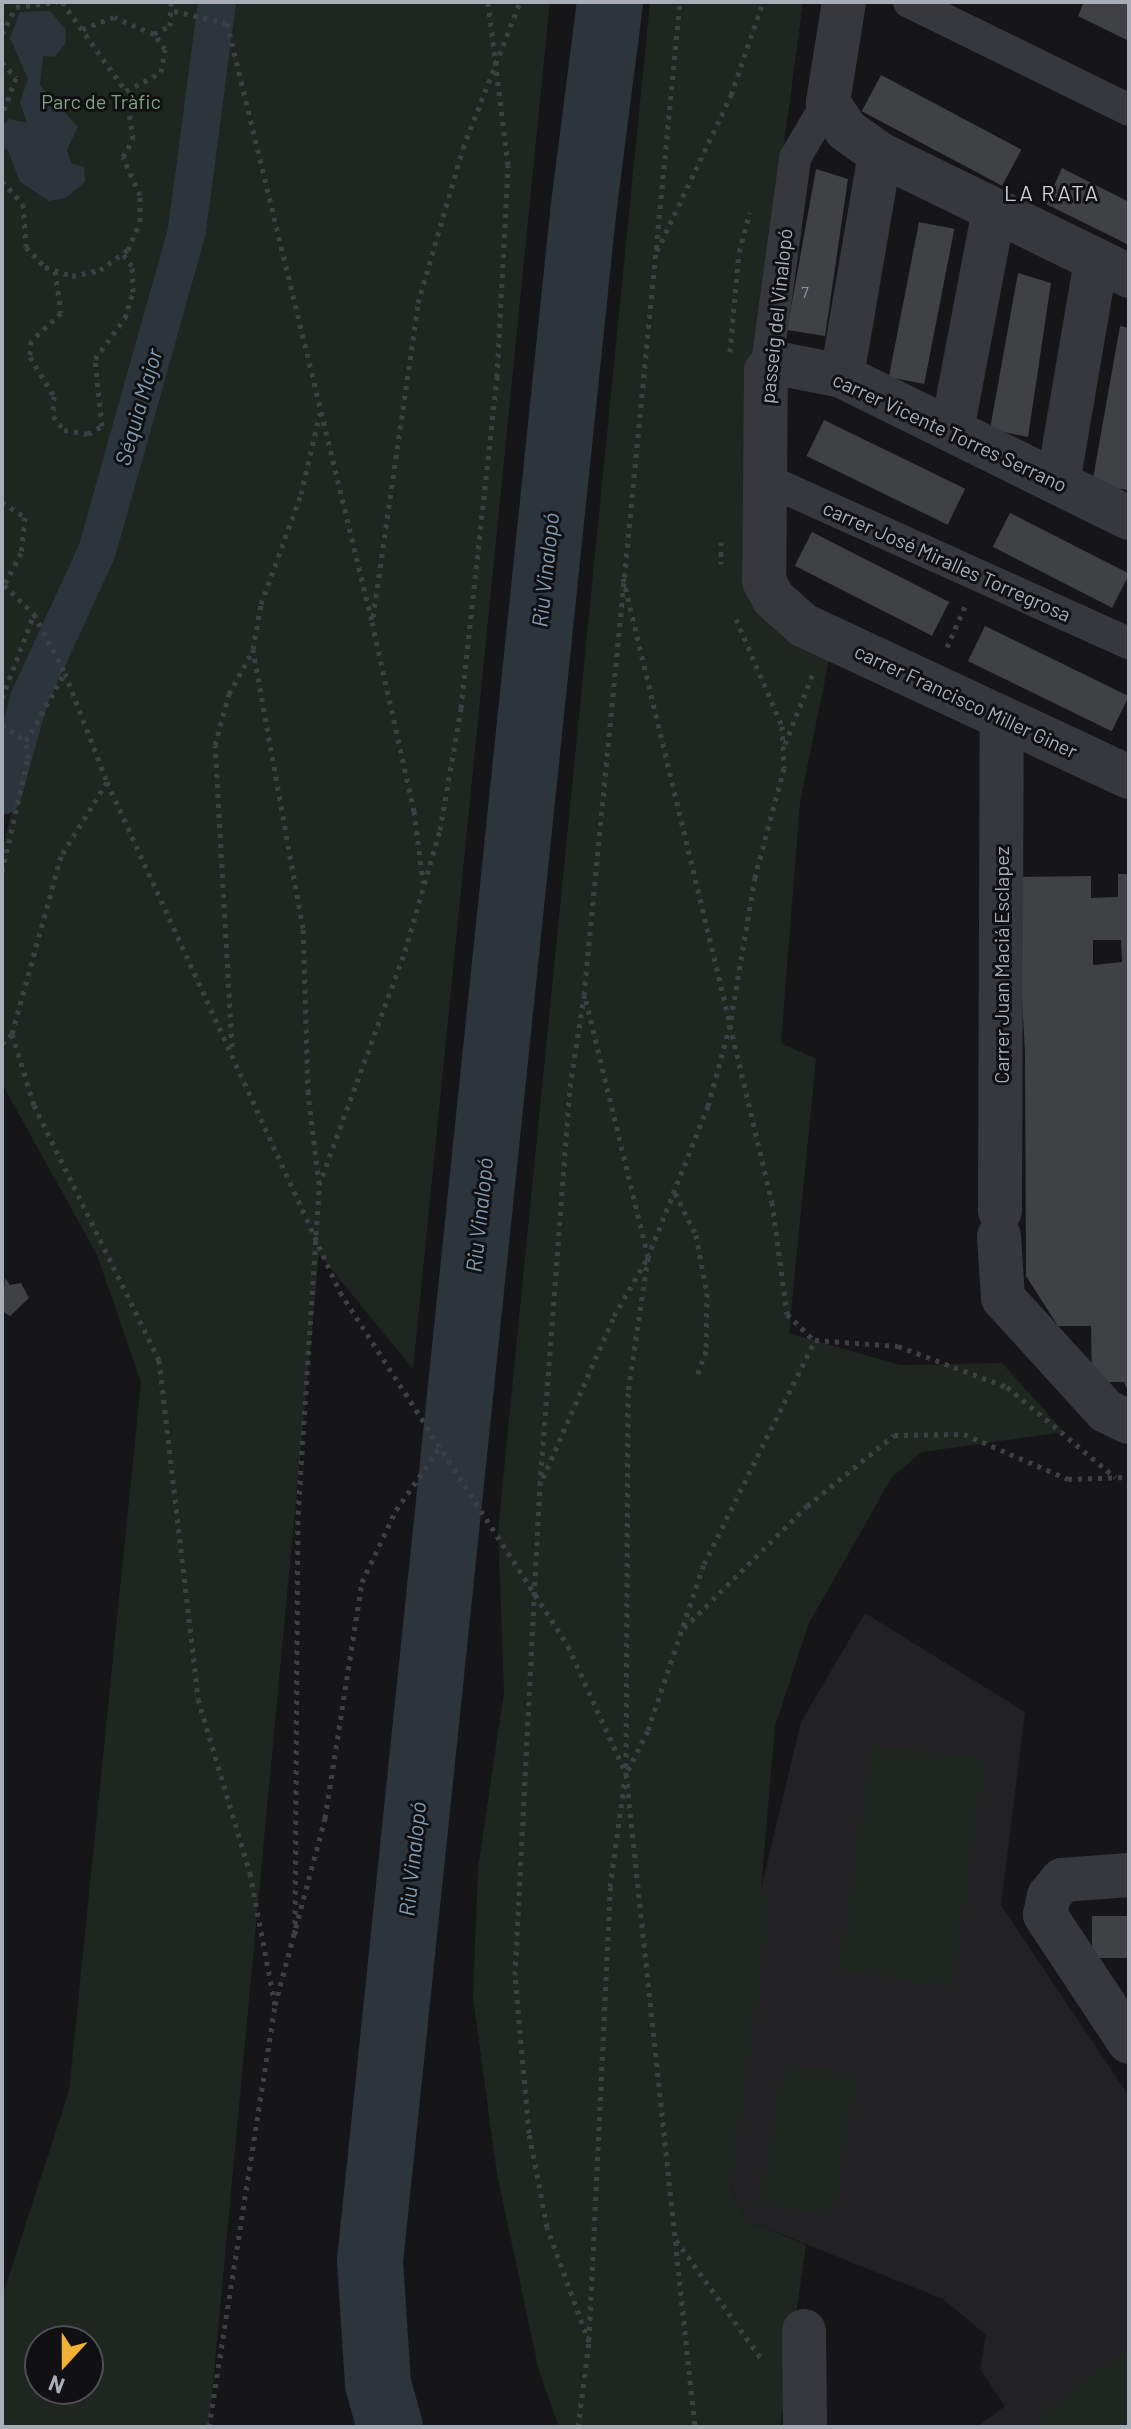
<!DOCTYPE html>
<html>
<head>
<meta charset="utf-8">
<style>
	body { margin:0 }
	#map { position:relative; width:1131px; height:2429px; overflow:hidden; background:#161618; font-family:Barlow,sans-serif }
	div>[style] { position:absolute }
	[style*='--x'] { left:calc(var(--x)*1px); top:calc(var(--y)*1px); width:calc(var(--w)*1px); rotate:calc(var(--a)*1deg) }
	.built>* { inset:0; background:#222225 }
	.green>* { inset:0; background:#1e261f; transform-origin:0 0 }
	.water>* { inset:0; background:#2c353c }
	.canal>* { height:38px; margin:-19px; padding:0 19px; transform-origin:19px; border-radius:19px; background:#2c353c }
	.river>* { height:66px; margin:-33px; padding:0 33px; transform-origin:33px; border-radius:33px; background:#2c353c }
	.building>* { inset:0; background:#404145; transform-origin:0 0 }
	.path>* { height:5px; margin-top:-2.5px; transform-origin:0; background:repeating-linear-gradient(90deg,#3d3f44 0 4px,transparent 0 10px) }
	.pedestrian>* { height:32px; margin:-16px; padding:0 16px; transform-origin:16px; border-radius:16px; background:#37383d }
	.minor>* { height:44px; margin:-22px; padding:0 22px; transform-origin:22px; border-radius:22px; background:#37383d }
	.path-bridge>* { height:5px; margin-top:-2.5px; transform-origin:0; background:repeating-linear-gradient(90deg,#3d3f44 0 4px,transparent 0 10px) }
	span { translate:-50% -50%; white-space:nowrap; text-align:center; line-height:1.15; -webkit-text-stroke:6px #111113; paint-order:stroke }
	.number-label { font-size:16px; color:#8e929b }
	.number-label span { -webkit-text-stroke-width:0 }
	.park-label { font-size:20px; color:#7fa381 }
	.street-label { font-size:20px; color:#a8adb8 }
	.neighbourhood-label { font-size:22px; color:#c9ccd4; letter-spacing:2px }
	.water-label { font-size:22px; color:#7f9bb3; font-style:italic }
	.frame { position:absolute; inset:0; border:4px solid #a8adb8; pointer-events:none }
	.north { position:absolute; left:24px; top:2325px; width:80px; height:80px; box-sizing:border-box; background:#111113; border:2px solid #4d4f55; border-radius:50%; rotate:201deg; font-size:22px; font-weight:700; line-height:32px; text-align:center; color:#a8adb8 }
	.north::after { content:''; display:block; margin:auto; width:28px; height:36px; background:#f2b134; clip-path:polygon(50% 0,100% 100%,50% 72%,0 100%) }
</style>
</head>
<body>
<div id="map">
	<div class="built">
		<i style="clip-path:polygon(865px 1613px,1025px 1712px,1001px 1905px,1129px 2096px,1129px 2427px,977px 2427px,1005px 2406px,980px 2369px,986px 2335px,943px 2299px,746px 2220px,730px 2186px,761px 1889px,801px 1722px)"></i>
	</div>
	<div class="green">
		<i style="clip-path:polygon(evenodd,2px 2px,550px 2px,413px 1369px,319px 1254px,209px 2427px,2px 2427px,2px 2297px,69px 2091px,141px 1382px,97px 1255px,2px 1084px,2px 850px,20px 780px,2px 775px,2px 2px,40px 2341px,88px 2341px,88px 2389px,40px 2389px,40px 2341px)"></i>
		<i style="clip-path:polygon(650px 2px,803px 2px,758px 338px,759px 606px,831px 650px,800px 803px,781px 1043px,816px 1059px,789px 1333px,900px 1365px,1002px 1363px,1064px 1432px,922px 1452px,892px 1477px,809px 1623px,775px 1726px,761px 1889px,770px 1902px,730px 2186px,746px 2220px,806px 2245px,780px 2427px,559px 2427px,539px 2371px,497px 2174px,473px 1997px,478px 1869px,504px 1692px,498px 1530px)"></i>
		<i style="left:872px;top:1744px;width:113px;height:229px;rotate:8deg"></i>
		<i style="left:785px;top:2063px;width:73px;height:143px;rotate:10deg"></i>
		<i style="clip-path:polygon(1129px 2350px,1129px 2427px,1046px 2427px,1037px 2415px)"></i>
	</div>
	<div class="water">
		<i style="clip-path:polygon(50px 11px,66px 30px,65px 44px,54px 57px,43px 56px,40px 85px,78px 127px,67px 150px,71px 163px,84px 167px,85px 182px,66px 198px,49px 201px,20px 182px,8px 150px,2px 148px,2px 127px,9px 119px,27px 123px,20px 102px,28px 79px,10px 38px,20px 12px)"></i>
	</div>
	<div class="canal">
		<i style="--x:2;--y:796;--w:101;--a:-74.4"></i>
		<i style="--x:29;--y:699;--w:163;--a:-65.3"></i>
		<i style="--x:97;--y:551;--w:333;--a:-74.3"></i>
		<i style="--x:187;--y:230;--w:230;--a:-82.5"></i>
	</div>
	<div class="river">
		<i style="--x:390;--y:2427;--w:45;--a:-105.6"></i>
		<i style="--x:378;--y:2384;--w:123;--a:-93.7"></i>
		<i style="--x:370;--y:2261;--w:2059;--a:-84.06"></i>
		<i style="--x:583;--y:213;--w:213;--a:-82.7"></i>
	</div>
	<div class="building">
		<i style="clip-path:polygon(1084px 2px,1129px 2px,1129px 41px,1078px 16px)"></i>
		<i style="left:881px;top:75px;width:159px;height:41px;rotate:28deg"></i>
		<i style="clip-path:polygon(1062px 168px,1129px 202px,1129px 245px,1046px 204px)"></i>
		<i style="clip-path:polygon(816px 169px,848px 179px,825px 336px,787px 330px)"></i>
		<i style="left:919px;top:222px;width:36px;height:158px;rotate:11deg"></i>
		<i style="clip-path:polygon(1018px 273px,1051px 283px,1028px 437px,990px 429px)"></i>
		<i style="clip-path:polygon(1120px 326px,1129px 328px,1128px 490px,1092px 484px)"></i>
		<i style="left:824px;top:420px;width:157px;height:40px;rotate:26deg"></i>
		<i style="left:1010px;top:513px;width:134px;height:38px;rotate:27deg"></i>
		<i style="left:812px;top:532px;width:154px;height:38px;rotate:27deg"></i>
		<i style="left:985px;top:626px;width:160px;height:39px;rotate:26deg"></i>
		<i style="clip-path:polygon(evenodd,1118px 874px,1129px 874px,1129px 1394px,1124px 1382px,1092px 1382px,1091px 1326px,1058px 1326px,1026px 1276px,1025px 1052px,1015px 877px,1091px 876px,1091px 898px,1118px 897px,1118px 874px,1093px 940px,1121px 940px,1122px 962px,1093px 965px,1093px 940px)"></i>
		<i style="clip-path:polygon(5px 1278px,10px 1285px,21px 1283px,29px 1298px,10px 1316px,2px 1311px)"></i>
		<i style="left:1129px;top:1916px;width:42px;height:37px;rotate:90deg"></i>
	</div>
	<div class="path">
		<i style="--x:62;--y:2;--w:110;--a:54.3"></i>
		<i style="--x:16;--y:7;--w:41;--a:-7"></i>
		<i style="--x:174;--y:11;--w:54;--a:12.8"></i>
		<i style="--x:227;--y:23;--w:616;--a:76.39"></i>
		<i style="--x:372;--y:622;--w:194;--a:77.5"></i>
		<i style="--x:414;--y:811;--w:72;--a:82.8"></i>
		<i style="--x:2;--y:34;--w:30;--a:-63"></i>
		<i style="--x:154;--y:34;--w:18;--a:-27"></i>
		<i style="--x:170;--y:26;--w:24;--a:-88"></i>
		<i style="--x:2;--y:62;--w:21;--a:49"></i>
		<i style="--x:16;--y:78;--w:40;--a:111"></i>
		<i style="--x:2;--y:181;--w:31;--a:48"></i>
		<i style="--x:23;--y:204;--w:43;--a:86"></i>
		<i style="--x:26;--y:247;--w:28;--a:46"></i>
		<i style="--x:45;--y:267;--w:28;--a:18"></i>
		<i style="--x:72;--y:276;--w:29;--a:-12"></i>
		<i style="--x:100;--y:270;--w:34;--a:-36"></i>
		<i style="--x:128;--y:250;--w:30;--a:-67"></i>
		<i style="--x:140;--y:222;--w:27;--a:-90"></i>
		<i style="--x:140;--y:195;--w:42;--a:-114.1"></i>
		<i style="--x:123;--y:157;--w:21;--a:-61"></i>
		<i style="--x:133;--y:139;--w:49;--a:-98.3"></i>
		<i style="--x:126;--y:91;--w:40;--a:-28"></i>
		<i style="--x:161;--y:72;--w:23;--a:-80"></i>
		<i style="--x:165;--y:49;--w:19;--a:-126"></i>
		<i style="--x:154;--y:34;--w:43;--a:-157"></i>
		<i style="--x:114;--y:17;--w:34;--a:159"></i>
		<i style="--x:657;--y:251;--w:173;--a:-64.6"></i>
		<i style="--x:731;--y:95;--w:98;--a:-71"></i>
		<i style="--x:55;--y:271;--w:42;--a:81.9"></i>
		<i style="--x:61;--y:313;--w:41;--a:137"></i>
		<i style="--x:31;--y:341;--w:16;--a:94"></i>
		<i style="--x:30;--y:357;--w:46;--a:58.4"></i>
		<i style="--x:54;--y:396;--w:20;--a:93"></i>
		<i style="--x:53;--y:416;--w:18;--a:52"></i>
		<i style="--x:64;--y:430;--w:24;--a:9"></i>
		<i style="--x:88;--y:434;--w:16;--a:-30"></i>
		<i style="--x:102;--y:426;--w:67;--a:-96"></i>
		<i style="--x:95;--y:359;--w:51;--a:-53.8"></i>
		<i style="--x:125;--y:318;--w:27;--a:-73"></i>
		<i style="--x:133;--y:292;--w:26;--a:-92"></i>
		<i style="--x:132;--y:266;--w:15;--a:-127"></i>
		<i style="--x:730;--y:352;--w:100;--a:-84.9"></i>
		<i style="--x:739;--y:252;--w:41;--a:-74.6"></i>
		<i style="--x:2;--y:502;--w:27;--a:33"></i>
		<i style="--x:25;--y:517;--w:36;--a:96"></i>
		<i style="--x:21;--y:553;--w:41;--a:117.8"></i>
		<i style="--x:721;--y:542;--w:22;--a:90"></i>
		<i style="--x:623;--y:578;--w:460;--a:76.5"></i>
		<i style="--x:730;--y:1025;--w:84;--a:105.2"></i>
		<i style="--x:708;--y:1106;--w:162;--a:111.7"></i>
		<i style="--x:648;--y:1257;--w:137;--a:98.4"></i>
		<i style="--x:628;--y:1393;--w:381;--a:90.3"></i>
		<i style="--x:626;--y:1774;--w:657;--a:83.97"></i>
		<i style="--x:4;--y:585;--w:42;--a:44"></i>
		<i style="--x:34;--y:614;--w:67;--a:62.3"></i>
		<i style="--x:373;--y:617;--w:317;--a:-81.8"></i>
		<i style="--x:418;--y:303;--w:161;--a:-73.8"></i>
		<i style="--x:463;--y:148;--w:157;--a:-68.7"></i>
		<i style="--x:736;--y:619;--w:116;--a:66.7"></i>
		<i style="--x:782;--y:726;--w:42;--a:87.3"></i>
		<i style="--x:784;--y:768;--w:113;--a:104.9"></i>
		<i style="--x:755;--y:877;--w:150;--a:99.6"></i>
		<i style="--x:730;--y:1025;--w:182;--a:76.7"></i>
		<i style="--x:772;--y:1202;--w:113;--a:82.4"></i>
		<i style="--x:787;--y:1314;--w:37;--a:44"></i>
		<i style="--x:947;--y:647;--w:45;--a:-66.3"></i>
		<i style="--x:2;--y:698;--w:90;--a:-69.1"></i>
		<i style="--x:2;--y:725;--w:29;--a:34"></i>
		<i style="--x:785;--y:744;--w:79;--a:-68.3"></i>
		<i style="--x:107;--y:782;--w:87;--a:121.9"></i>
		<i style="--x:61;--y:856;--w:185;--a:105.4"></i>
		<i style="--x:12;--y:1034;--w:74;--a:72.8"></i>
		<i style="--x:34;--y:1105;--w:284;--a:63.9"></i>
		<i style="--x:159;--y:1360;--w:341;--a:83.4"></i>
		<i style="--x:198;--y:1699;--w:182;--a:73.4"></i>
		<i style="--x:250;--y:1873;--w:134;--a:79.3"></i>
		<i style="--x:2;--y:872;--w:117;--a:-77.2"></i>
		<i style="--x:28;--y:758;--w:17;--a:-97"></i>
		<i style="--x:26;--y:741;--w:78;--a:-60.2"></i>
		<i style="--x:65;--y:673;--w:117;--a:68.9"></i>
		<i style="--x:107;--y:782;--w:561;--a:65.45"></i>
		<i style="--x:2;--y:1044;--w:14;--a:-45"></i>
		<i style="--x:232;--y:1047;--w:302;--a:-93.2"></i>
		<i style="--x:215;--y:745;--w:53;--a:-74.6"></i>
		<i style="--x:229;--y:694;--w:50;--a:-61.4"></i>
		<i style="--x:319;--y:1184;--w:92;--a:-96.9"></i>
		<i style="--x:308;--y:1093;--w:165;--a:-91.7"></i>
		<i style="--x:303;--y:928;--w:283;--a:-100.2"></i>
		<i style="--x:253;--y:649;--w:46;--a:-79.9"></i>
		<i style="--x:261;--y:604;--w:117;--a:-70"></i>
		<i style="--x:301;--y:494;--w:83;--a:-76.8"></i>
		<i style="--x:675;--y:1193;--w:47;--a:63.4"></i>
		<i style="--x:696;--y:1235;--w:59;--a:79.3"></i>
		<i style="--x:707;--y:1293;--w:58;--a:91"></i>
		<i style="--x:706;--y:1351;--w:30;--a:110"></i>
		<i style="--x:543;--y:1478;--w:177;--a:-66.3"></i>
		<i style="--x:614;--y:1316;--w:68;--a:-60"></i>
		<i style="--x:648;--y:1257;--w:264;--a:-103.6"></i>
		<i style="--x:684;--y:1628;--w:173;--a:-44.8"></i>
		<i style="--x:807;--y:1506;--w:112;--a:-39.2"></i>
		<i style="--x:894;--y:1435;--w:70;--a:-0.8"></i>
		<i style="--x:964;--y:1434;--w:113;--a:23.4"></i>
		<i style="--x:1068;--y:1479;--w:61;--a:-1.9"></i>
		<i style="--x:628;--y:1770;--w:45;--a:-63.4"></i>
		<i style="--x:648;--y:1730;--w:175;--a:-71.4"></i>
		<i style="--x:704;--y:1564;--w:250;--a:-63.6"></i>
		<i style="--x:815;--y:1340;--w:83;--a:4.1"></i>
		<i style="--x:898;--y:1346;--w:116;--a:20.6"></i>
		<i style="--x:1007;--y:1387;--w:141;--a:39.8"></i>
		<i style="--x:295;--y:1934;--w:420;--a:-89.6"></i>
		<i style="--x:298;--y:1514;--w:330;--a:-86.3"></i>
		<i style="--x:319;--y:1185;--w:249;--a:-69.8"></i>
		<i style="--x:405;--y:951;--w:126;--a:-73.9"></i>
		<i style="--x:440;--y:830;--w:124;--a:-80.2"></i>
		<i style="--x:461;--y:708;--w:333;--a:-83.8"></i>
		<i style="--x:497;--y:377;--w:212;--a:-87"></i>
		<i style="--x:508;--y:165;--w:164;--a:-97"></i>
		<i style="--x:676;--y:2240;--w:149;--a:54.3"></i>
		<i style="--x:589;--y:2340;--w:453;--a:-87.3"></i>
		<i style="--x:610;--y:1887;--w:109;--a:-82.1"></i>
		<i style="--x:209;--y:2427;--w:427;--a:-81.1"></i>
		<i style="--x:275;--y:2005;--w:194;--a:-75"></i>
		<i style="--x:325;--y:1818;--w:239;--a:-81.1"></i>
		<i style="--x:362;--y:1582;--w:80;--a:-64.7"></i>
		<i style="--x:396;--y:1510;--w:78;--a:-54.9"></i>
		<i style="--x:578;--y:2427;--w:86;--a:-82.6"></i>
		<i style="--x:589;--y:2342;--w:122;--a:-110.1"></i>
		<i style="--x:547;--y:2227;--w:96;--a:-100.8"></i>
		<i style="--x:529;--y:2133;--w:159;--a:-95.1"></i>
		<i style="--x:515;--y:1975;--w:491;--a:-87.1"></i>
		<i style="--x:540;--y:1485;--w:399;--a:-85.7"></i>
		<i style="--x:570;--y:1087;--w:93;--a:-81.3"></i>
		<i style="--x:584;--y:995;--w:998;--a:-84.48"></i>
	</div>
	<div class="pedestrian">
		<i style="--x:909;--y:2;--w:245;--a:26.1"></i>
		<i style="--x:766;--y:371;--w:215;--a:-82.2"></i>
		<i style="--x:795;--y:158;--w:65;--a:-59.5"></i>
		<i style="--x:765;--y:479;--w:399;--a:24.3"></i>
	</div>
	<div class="minor">
		<i style="--x:844;--y:2;--w:101;--a:99.1"></i>
		<i style="--x:828;--y:102;--w:33;--a:57"></i>
		<i style="--x:846;--y:130;--w:42;--a:35.2"></i>
		<i style="--x:880;--y:154;--w:277;--a:26.1"></i>
		<i style="--x:842;--y:376;--w:225;--a:-80.3"></i>
		<i style="--x:952;--y:430;--w:224;--a:-79.2"></i>
		<i style="--x:1058;--y:483;--w:226;--a:-80.3"></i>
		<i style="--x:1129;--y:518;--w:320;--a:-153.7"></i>
		<i style="--x:842;--y:376;--w:57;--a:-168.9"></i>
		<i style="--x:786;--y:365;--w:21;--a:163"></i>
		<i style="--x:766;--y:371;--w:210;--a:90.5"></i>
		<i style="--x:764;--y:581;--w:19;--a:62"></i>
		<i style="--x:773;--y:598;--w:40;--a:42"></i>
		<i style="--x:803;--y:625;--w:360;--a:25"></i>
		<i style="--x:1000;--y:1211;--w:493;--a:-89.8"></i>
		<i style="--x:999;--y:1236;--w:62;--a:86.3"></i>
		<i style="--x:1003;--y:1298;--w:153;--a:47.7"></i>
		<i style="--x:1106;--y:1411;--w:25;--a:26"></i>
		<i style="--x:1129;--y:1875;--w:67;--a:175.7"></i>
		<i style="--x:1062;--y:1880;--w:21;--a:129"></i>
		<i style="--x:1049;--y:1896;--w:19;--a:102"></i>
		<i style="--x:1045;--y:1915;--w:152;--a:56.5"></i>
		<i style="--x:804;--y:2331;--w:96;--a:89.4"></i>
	</div>
	<div class="path-bridge">
		<i style="--x:340;--y:1292;--w:421;--a:57.2"></i>
		<i style="--x:568;--y:1646;--w:141;--a:65.6"></i>
	</div>
	<div class="number-label">
		<span style="left:805px;top:292px">7</span>
	</div>
	<div class="park-label">
		<span style="left:101px;top:101px">Parc de Tràfic</span>
	</div>
	<div class="street-label">
		<span style="left:776px;top:316px;rotate:-84deg">passeig del Vinalopó</span>
		<span style="left:950px;top:432px;rotate:25deg">carrer Vicente Torres Serrano</span>
		<span style="left:947px;top:561px;rotate:24deg">carrer José Miralles Torregrosa</span>
		<span style="left:966px;top:701px;rotate:25deg">carrer Francisco Miller Giner</span>
		<span style="left:1001px;top:965px;rotate:-90deg">Carrer Juan Maciá Esclapez</span>
	</div>
	<div class="neighbourhood-label">
		<span style="left:1052px;top:193px">LA RATA</span>
	</div>
	<div class="water-label">
		<span style="left:138px;top:407px;rotate:-74deg">Séquia Major</span>
		<span style="left:545px;top:570px;rotate:-84deg">Riu Vinalopó</span>
		<span style="left:479px;top:1215px;rotate:-84deg">Riu Vinalopó</span>
		<span style="left:412px;top:1859px;rotate:-84deg">Riu Vinalopó</span>
	</div>
	<div class="frame"></div>
	<div class="north">N</div>
</div>
</body>
</html>
